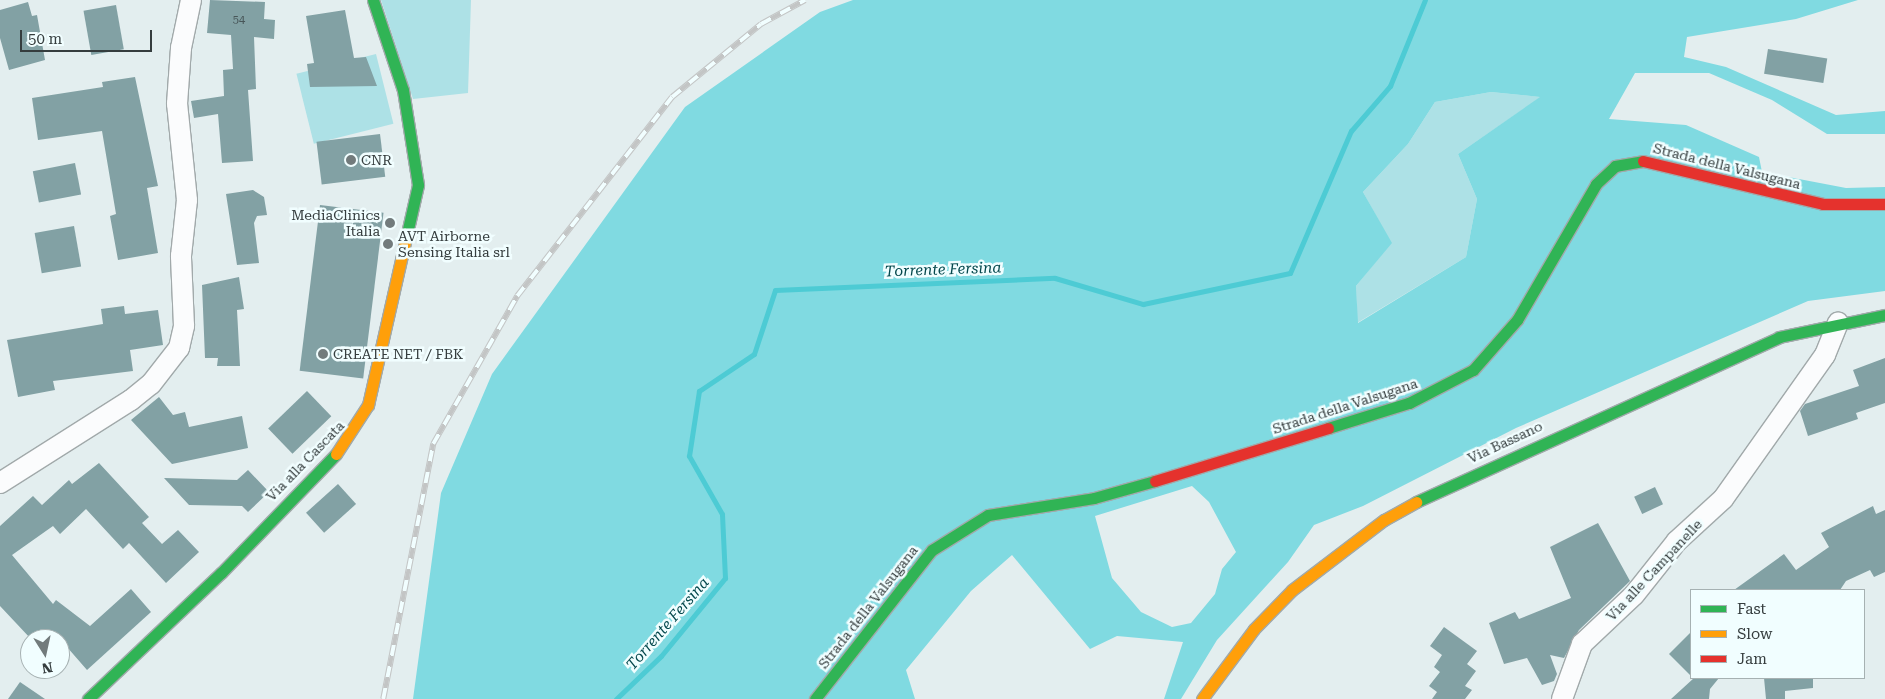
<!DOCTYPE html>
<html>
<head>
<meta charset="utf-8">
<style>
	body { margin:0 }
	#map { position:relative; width:1885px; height:699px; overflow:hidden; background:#e3eeef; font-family:"Roboto Serif",serif }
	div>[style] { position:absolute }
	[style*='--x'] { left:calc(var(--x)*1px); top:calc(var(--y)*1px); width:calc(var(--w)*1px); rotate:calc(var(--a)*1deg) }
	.green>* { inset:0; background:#ade1e6; transform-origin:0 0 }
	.forest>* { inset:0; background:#80dae1 }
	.stream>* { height:5px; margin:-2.5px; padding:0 2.5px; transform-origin:2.5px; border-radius:2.5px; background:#4dcbd4 }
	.building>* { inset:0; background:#82a1a4; transform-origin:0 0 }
	.roads { filter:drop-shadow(1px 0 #a1a9aa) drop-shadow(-1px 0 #a1a9aa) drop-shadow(0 1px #a1a9aa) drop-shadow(0 -1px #a1a9aa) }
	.street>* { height:20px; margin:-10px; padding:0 10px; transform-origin:10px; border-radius:10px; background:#fbfcfd }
	.fast>* { height:11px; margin:-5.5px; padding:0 5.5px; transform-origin:5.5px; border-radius:5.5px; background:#30b455 }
	.slow>* { height:11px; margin:-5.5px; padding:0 5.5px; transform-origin:5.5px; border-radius:5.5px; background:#ff9f0a }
	.jam>* { height:11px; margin:-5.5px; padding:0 5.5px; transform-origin:5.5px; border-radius:5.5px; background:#e5322d }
	.rail>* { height:5.5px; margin-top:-2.75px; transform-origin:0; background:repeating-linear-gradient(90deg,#f1feff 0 11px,#c3c5c5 0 22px); box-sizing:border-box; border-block:1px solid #c3c5c5 }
	.dots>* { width:14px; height:14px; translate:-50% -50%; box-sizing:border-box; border:2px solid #f1feff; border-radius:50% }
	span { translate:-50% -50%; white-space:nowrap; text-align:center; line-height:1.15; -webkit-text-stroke:5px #f1feff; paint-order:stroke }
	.number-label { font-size:11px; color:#485658 }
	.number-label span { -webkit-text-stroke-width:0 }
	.poi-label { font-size:14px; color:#353d3e }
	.left { translate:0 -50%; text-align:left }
	.right { translate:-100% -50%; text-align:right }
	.street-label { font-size:14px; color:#353d3e }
	.water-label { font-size:15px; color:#04484d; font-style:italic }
	.legend { position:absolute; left:1690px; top:589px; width:175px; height:90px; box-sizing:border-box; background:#f1feff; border:1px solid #a6b1b2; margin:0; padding:6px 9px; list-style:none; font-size:15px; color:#353d3e }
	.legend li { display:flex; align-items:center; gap:10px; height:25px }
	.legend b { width:25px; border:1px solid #a6b1b2 }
	.north { position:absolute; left:20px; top:629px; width:50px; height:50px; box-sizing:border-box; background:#f1feff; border:1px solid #a6b1b2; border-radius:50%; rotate:170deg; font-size:14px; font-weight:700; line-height:20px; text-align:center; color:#353d3e }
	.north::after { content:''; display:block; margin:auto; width:18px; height:22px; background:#727b7c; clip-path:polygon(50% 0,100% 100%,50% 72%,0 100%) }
	.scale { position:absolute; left:20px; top:30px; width:132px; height:22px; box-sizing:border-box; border:2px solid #353d3e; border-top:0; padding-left:6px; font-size:15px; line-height:18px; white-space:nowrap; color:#353d3e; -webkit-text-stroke:4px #f1feff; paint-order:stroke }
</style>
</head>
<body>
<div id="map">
	<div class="green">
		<i style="clip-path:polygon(381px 0,471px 0,468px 93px,413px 99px)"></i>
		<i style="left:376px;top:54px;width:72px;height:82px;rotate:76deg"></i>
		<i style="clip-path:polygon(1491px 92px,1541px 97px,1458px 154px,1477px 199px,1466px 257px,1357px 323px,1356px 286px,1391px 243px,1363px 192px,1408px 144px,1435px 102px)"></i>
	</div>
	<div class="forest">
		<i style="clip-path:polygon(evenodd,853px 0,1858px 0,1796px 19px,1687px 37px,1684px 57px,1726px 67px,1836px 115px,1885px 111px,1885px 134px,1827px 134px,1772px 100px,1709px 73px,1635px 73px,1609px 119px,1686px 125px,1759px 157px,1762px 172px,1846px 188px,1885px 187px,1885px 291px,1808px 301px,1516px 428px,1363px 506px,1314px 525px,1288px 562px,1217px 640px,1181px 699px,1164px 699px,1183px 642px,1117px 636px,1090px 649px,1012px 555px,971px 591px,906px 670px,915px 699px,413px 699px,441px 493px,492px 374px,685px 107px,820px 12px,853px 0,1491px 92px,1540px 97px,1458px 154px,1477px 199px,1466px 257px,1358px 323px,1356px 286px,1392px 243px,1363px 192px,1408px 144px,1435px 102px,1491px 92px,853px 0,1192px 486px,1209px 502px,1236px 552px,1222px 569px,1215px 594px,1191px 623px,1172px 627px,1141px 612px,1112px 578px,1095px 516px,1192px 486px)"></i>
	</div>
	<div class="stream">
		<i style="--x:616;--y:699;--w:62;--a:-43.7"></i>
		<i style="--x:661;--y:656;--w:101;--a:-50.6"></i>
		<i style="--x:725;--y:578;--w:64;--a:-92.7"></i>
		<i style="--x:722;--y:514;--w:67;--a:-119.6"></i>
		<i style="--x:689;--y:456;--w:66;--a:-81.3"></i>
		<i style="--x:699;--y:391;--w:66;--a:-33.9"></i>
		<i style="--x:754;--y:354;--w:67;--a:-71.8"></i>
		<i style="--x:775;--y:290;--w:280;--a:-2.5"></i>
		<i style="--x:1055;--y:278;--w:92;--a:16.5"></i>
		<i style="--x:1143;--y:304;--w:150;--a:-11.9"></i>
		<i style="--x:1290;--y:273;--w:155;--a:-66.8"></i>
		<i style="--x:1351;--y:131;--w:60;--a:-49.1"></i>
		<i style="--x:1390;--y:86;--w:93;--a:-67.9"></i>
	</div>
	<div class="building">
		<i style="clip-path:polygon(210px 0,265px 2px,264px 19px,275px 20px,274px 39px,254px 37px,256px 89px,248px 90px,253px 161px,222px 163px,218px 114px,194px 118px,191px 101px,224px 96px,223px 70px,233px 69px,231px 35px,207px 33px)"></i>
		<i style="clip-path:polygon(28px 2px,32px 16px,37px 15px,45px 60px,9px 70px,0 38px,0 10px)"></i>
		<i style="left:116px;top:5px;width:45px;height:33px;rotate:80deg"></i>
		<i style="clip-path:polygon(345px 10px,354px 58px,366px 57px,377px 86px,310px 87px,307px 64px,314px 63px,306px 16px)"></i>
		<i style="left:1768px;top:49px;width:60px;height:25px;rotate:9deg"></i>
		<i style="clip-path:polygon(135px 77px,158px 186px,147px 188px,158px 253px,118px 260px,110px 216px,116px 214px,102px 131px,38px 140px,32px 98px,103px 87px,102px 82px)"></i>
		<i style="left:380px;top:134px;width:43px;height:64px;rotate:83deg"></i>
		<i style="left:75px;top:163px;width:32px;height:43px;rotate:79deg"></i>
		<i style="clip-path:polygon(253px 190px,264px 197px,267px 215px,257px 216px,254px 223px,259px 263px,237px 265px,226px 194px)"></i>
		<i style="left:320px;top:205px;width:64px;height:167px;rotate:7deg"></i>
		<i style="left:74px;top:226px;width:41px;height:40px;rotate:80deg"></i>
		<i style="clip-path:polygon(239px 277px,244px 309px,237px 310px,240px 366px,217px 366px,218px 358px,205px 358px,202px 285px)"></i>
		<i style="clip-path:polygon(124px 306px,125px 314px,158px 310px,163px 345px,130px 350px,133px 371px,53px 381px,55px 390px,18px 397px,7px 340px,103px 324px,101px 309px)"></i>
		<i style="clip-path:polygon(1885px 358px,1885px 403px,1856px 413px,1858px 419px,1808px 436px,1800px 411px,1805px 404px,1859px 386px,1853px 370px)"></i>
		<i style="left:307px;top:391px;width:35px;height:54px;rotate:46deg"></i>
		<i style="clip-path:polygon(159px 397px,173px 415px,185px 412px,189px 427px,242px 416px,248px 448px,172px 464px,131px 420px)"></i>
		<i style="clip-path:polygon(99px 463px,149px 517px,142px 523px,162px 544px,178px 530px,199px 552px,166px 583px,129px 543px,123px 549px,86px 509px,60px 534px,53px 526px,12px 555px,53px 604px,56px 600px,90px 626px,131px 589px,151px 612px,87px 670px,60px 639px,31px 639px,0 606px,0 526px,33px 496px,42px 505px,69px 480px,72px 484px)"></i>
		<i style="clip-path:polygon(248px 470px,269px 492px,248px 512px,242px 506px,189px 505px,164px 478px,237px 480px)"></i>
		<i style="left:338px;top:484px;width:27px;height:43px;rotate:48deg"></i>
		<i style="left:1655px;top:487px;width:19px;height:23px;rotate:65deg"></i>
		<i style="clip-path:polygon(1873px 506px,1876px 514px,1885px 510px,1885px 572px,1874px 577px,1870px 570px,1846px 581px,1840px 590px,1734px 590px,1784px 554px,1796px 570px,1829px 547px,1821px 533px)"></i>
		<i style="clip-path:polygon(1598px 523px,1630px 581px,1579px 630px,1564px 658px,1550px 655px,1557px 674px,1554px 681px,1542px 685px,1527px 658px,1504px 664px,1489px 623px,1515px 612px,1519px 619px,1571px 598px,1550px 547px)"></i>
		<i style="clip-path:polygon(1444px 627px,1477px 651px,1467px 664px,1476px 671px,1465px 686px,1472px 690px,1465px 699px,1432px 699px,1437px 692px,1429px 686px,1440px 672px,1434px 667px,1442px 655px,1430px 646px)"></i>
		<i style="clip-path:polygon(1691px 632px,1691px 676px,1669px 654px)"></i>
		<i style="clip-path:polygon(1694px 678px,1719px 678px,1710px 689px,1709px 699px,1671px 699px)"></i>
		<i style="clip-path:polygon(1764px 678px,1813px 678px,1813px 688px,1785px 691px,1785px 699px,1766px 699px)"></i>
		<i style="clip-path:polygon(20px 682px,45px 699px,8px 699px)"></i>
	</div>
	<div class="roads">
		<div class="street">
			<i style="--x:0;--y:483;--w:155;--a:-32.4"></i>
			<i style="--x:131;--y:400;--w:26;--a:-39"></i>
			<i style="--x:151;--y:384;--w:46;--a:-52.1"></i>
			<i style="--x:179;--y:348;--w:23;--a:-77"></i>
			<i style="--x:184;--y:326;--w:70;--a:-92.5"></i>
			<i style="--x:181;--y:256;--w:56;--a:-83.9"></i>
			<i style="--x:187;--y:200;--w:97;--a:-95.9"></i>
			<i style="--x:177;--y:104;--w:56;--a:-85.9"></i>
			<i style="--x:181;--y:48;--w:49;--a:-78.2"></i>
			<i style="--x:1562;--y:699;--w:59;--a:-70"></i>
			<i style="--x:1582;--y:644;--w:71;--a:-43.3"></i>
			<i style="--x:1634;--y:595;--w:69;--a:-51.5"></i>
			<i style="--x:1677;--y:541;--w:62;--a:-42.4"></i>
			<i style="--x:1723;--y:499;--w:176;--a:-54.7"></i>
			<i style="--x:1825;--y:355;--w:35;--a:-68"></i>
		</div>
		<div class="fast">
			<i style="--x:373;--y:0;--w:95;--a:71.6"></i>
			<i style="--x:403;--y:90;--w:96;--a:81"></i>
			<i style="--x:418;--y:185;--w:54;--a:102.8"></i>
			<i style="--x:1328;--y:428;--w:85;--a:-17.2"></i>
			<i style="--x:1409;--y:403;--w:72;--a:-27.3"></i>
			<i style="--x:1473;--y:370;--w:67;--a:-48.7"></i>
			<i style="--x:1517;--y:320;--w:157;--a:-59.8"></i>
			<i style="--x:1596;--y:184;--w:26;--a:-43"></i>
			<i style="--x:1615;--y:166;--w:28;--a:-10"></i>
			<i style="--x:1416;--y:502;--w:399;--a:-24.4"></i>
			<i style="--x:1779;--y:337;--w:108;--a:-11.7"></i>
			<i style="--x:88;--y:699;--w:183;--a:-43.5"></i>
			<i style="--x:221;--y:573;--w:165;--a:-46"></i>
			<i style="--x:815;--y:699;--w:189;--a:-51.9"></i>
			<i style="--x:932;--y:550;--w:66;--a:-32"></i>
			<i style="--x:988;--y:515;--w:107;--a:-9.1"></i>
			<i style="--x:1094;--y:498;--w:63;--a:-15.6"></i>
		</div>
		<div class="slow">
			<i style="--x:336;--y:454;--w:59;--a:-56.9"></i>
			<i style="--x:368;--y:405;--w:171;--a:-77.2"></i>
			<i style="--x:1202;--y:699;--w:87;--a:-53.4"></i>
			<i style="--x:1254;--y:629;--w:54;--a:-45.7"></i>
			<i style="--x:1292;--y:590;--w:116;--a:-37.3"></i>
			<i style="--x:1384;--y:520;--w:37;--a:-29"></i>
		</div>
		<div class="jam">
			<i style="--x:1643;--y:161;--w:185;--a:13.4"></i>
			<i style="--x:1823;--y:204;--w:62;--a:0"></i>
			<i style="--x:1155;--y:481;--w:181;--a:-17"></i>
		</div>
	</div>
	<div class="rail">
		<i style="--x:383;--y:699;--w:260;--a:-78.9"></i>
		<i style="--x:433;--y:444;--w:170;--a:-60.4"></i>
		<i style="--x:517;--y:296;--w:252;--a:-52.1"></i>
		<i style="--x:672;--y:97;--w:115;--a:-39.4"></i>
		<i style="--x:761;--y:24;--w:50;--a:-28.6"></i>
	</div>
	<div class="dots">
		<i style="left:351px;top:160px;background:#727b7c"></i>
		<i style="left:390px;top:223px;background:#727b7c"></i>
		<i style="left:388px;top:244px;background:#727b7c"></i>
		<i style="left:323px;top:354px;background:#727b7c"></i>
	</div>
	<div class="number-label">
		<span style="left:239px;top:20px">54</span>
	</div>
	<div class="poi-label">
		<span class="left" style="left:361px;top:160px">CNR</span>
		<span class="right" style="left:380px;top:223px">MediaClinics<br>Italia</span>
		<span class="left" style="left:398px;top:244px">AVT Airborne<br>Sensing Italia srl</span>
		<span class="left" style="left:333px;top:354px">CREATE NET / FBK</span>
	</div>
	<div class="street-label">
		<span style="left:1727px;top:166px;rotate:14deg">Strada della Valsugana</span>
		<span style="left:1345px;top:406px;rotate:-18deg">Strada della Valsugana</span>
		<span style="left:1505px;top:442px;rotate:-25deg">Via Bassano</span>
		<span style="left:305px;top:461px;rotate:-46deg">Via alla Cascata</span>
		<span style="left:1654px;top:570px;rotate:-47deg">Via alle Campanelle</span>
		<span style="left:868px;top:607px;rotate:-52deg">Strada della Valsugana</span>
	</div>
	<div class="water-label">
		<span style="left:943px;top:270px;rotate:-2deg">Torrente Fersina</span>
		<span style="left:668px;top:624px;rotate:-49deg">Torrente Fersina</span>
	</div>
	<ul class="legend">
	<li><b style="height:6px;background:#30b455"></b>Fast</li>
	<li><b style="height:6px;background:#ff9f0a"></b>Slow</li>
	<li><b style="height:6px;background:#e5322d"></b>Jam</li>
	</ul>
	<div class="north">N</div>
	<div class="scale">50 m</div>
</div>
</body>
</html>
